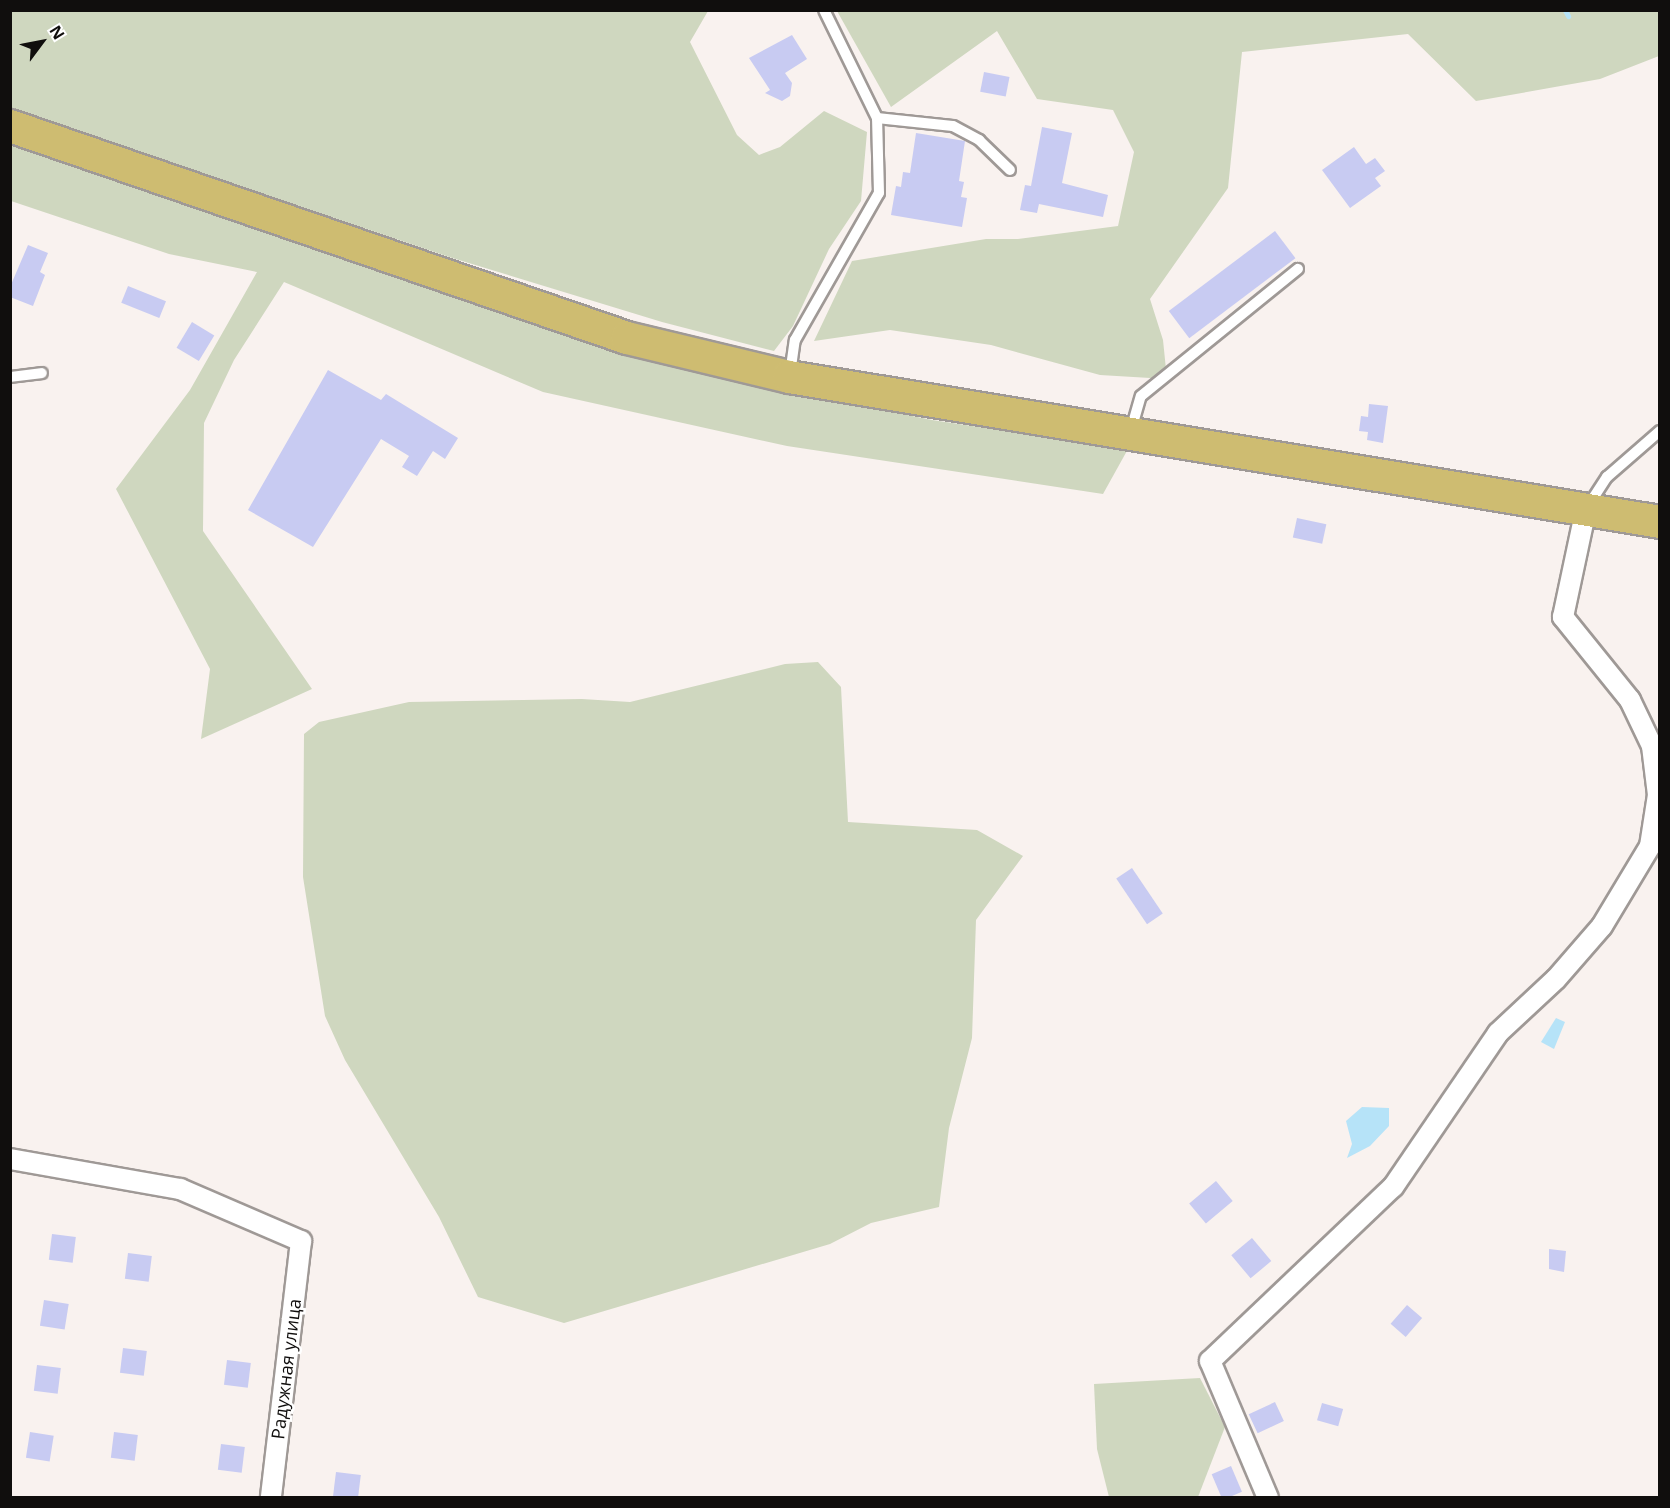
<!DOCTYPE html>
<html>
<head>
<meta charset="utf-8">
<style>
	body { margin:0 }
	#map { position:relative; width:1670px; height:1508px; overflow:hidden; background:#f9f2ef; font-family:"Open Sans",sans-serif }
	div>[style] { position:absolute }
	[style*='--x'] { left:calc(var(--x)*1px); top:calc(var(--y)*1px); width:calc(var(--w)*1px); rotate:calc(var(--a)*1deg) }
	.green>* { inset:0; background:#cfd7bf }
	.water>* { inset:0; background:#b6e3f8 }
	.stream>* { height:5px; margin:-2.5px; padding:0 2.5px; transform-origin:2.5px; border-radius:2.5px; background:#b6e3f8 }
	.building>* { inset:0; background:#c8cbf2; transform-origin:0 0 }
	.roads { filter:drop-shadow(2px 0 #9f9996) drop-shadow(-2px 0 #9f9996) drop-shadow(0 2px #9f9996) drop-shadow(0 -2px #9f9996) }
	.lane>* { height:10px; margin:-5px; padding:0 5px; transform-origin:5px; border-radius:5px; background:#fff }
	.street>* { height:20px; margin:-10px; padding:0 10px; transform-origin:10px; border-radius:10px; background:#fff }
	.primary>* { height:32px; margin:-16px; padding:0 16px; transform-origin:16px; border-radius:16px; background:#cebc71 }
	span { translate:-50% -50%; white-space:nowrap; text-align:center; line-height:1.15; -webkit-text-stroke:5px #fff; paint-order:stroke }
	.street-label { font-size:18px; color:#100e0d }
	.frame { position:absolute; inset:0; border:12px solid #100e0d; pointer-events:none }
	.north { position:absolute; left:12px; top:12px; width:60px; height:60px; -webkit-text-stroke:4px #fff; paint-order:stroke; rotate:58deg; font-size:16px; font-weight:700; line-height:24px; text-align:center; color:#100e0d }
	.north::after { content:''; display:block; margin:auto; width:21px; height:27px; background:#100e0d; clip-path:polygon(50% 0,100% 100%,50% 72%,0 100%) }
</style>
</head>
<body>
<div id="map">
	<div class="green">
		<i style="clip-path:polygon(708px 11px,690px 42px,737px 135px,759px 155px,780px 147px,824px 111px,867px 132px,861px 201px,829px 249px,793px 326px,774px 351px,662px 322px,449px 257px,11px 108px,11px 11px)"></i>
		<i style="clip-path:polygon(837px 11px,1659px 11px,1659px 56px,1600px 79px,1476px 101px,1408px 34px,1242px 52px,1228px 188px,1150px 299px,1163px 340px,1167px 379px,1100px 375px,991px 345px,890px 330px,814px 341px,852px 261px,986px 239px,1018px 239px,1118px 226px,1134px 152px,1113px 110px,1037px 99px,997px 31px,891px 107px)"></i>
		<i style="clip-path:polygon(11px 143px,332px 251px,564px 335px,766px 386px,932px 420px,1128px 449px,1103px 494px,787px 446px,543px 392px,284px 282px,234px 360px,204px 423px,203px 531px,312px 689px,201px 739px,210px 669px,116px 489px,190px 390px,257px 272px,169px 254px,11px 201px)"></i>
		<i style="clip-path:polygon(818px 662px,841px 687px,848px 822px,977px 830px,1023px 856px,976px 920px,972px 1038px,949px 1128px,939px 1207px,871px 1223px,830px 1244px,564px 1323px,478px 1297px,439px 1217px,345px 1060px,325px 1016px,303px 877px,304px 734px,319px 722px,409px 702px,582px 699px,630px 702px,785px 664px)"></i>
		<i style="clip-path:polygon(1200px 1378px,1225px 1427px,1198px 1497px,1109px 1497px,1097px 1449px,1094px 1384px)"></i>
	</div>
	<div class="water">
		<i style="clip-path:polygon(1556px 1018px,1565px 1022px,1554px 1049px,1541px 1042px)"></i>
		<i style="clip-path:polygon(1362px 1107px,1389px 1108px,1389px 1126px,1370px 1146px,1347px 1158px,1352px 1144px,1346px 1121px)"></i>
	</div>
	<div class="stream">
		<i style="--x:1565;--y:10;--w:7;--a:63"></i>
	</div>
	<div class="building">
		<i style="clip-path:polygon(792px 35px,807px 59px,785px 73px,792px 83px,790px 96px,782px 101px,765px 93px,770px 90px,749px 58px)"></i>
		<i style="left:984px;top:72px;width:26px;height:20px;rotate:11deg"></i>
		<i style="clip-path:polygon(1042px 127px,1072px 133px,1062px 183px,1108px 195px,1103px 217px,1039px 204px,1037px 213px,1020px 210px,1025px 185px,1031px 186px)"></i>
		<i style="clip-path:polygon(916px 133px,965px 141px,959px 181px,964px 182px,961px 197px,967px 198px,962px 227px,891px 215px,896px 186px,901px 187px,903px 172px,910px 173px)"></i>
		<i style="clip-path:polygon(1354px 147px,1366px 164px,1375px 158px,1385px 171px,1375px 178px,1381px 186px,1350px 208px,1322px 170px)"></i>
		<i style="left:1275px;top:231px;width:34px;height:133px;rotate:53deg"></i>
		<i style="clip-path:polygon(28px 245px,48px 253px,40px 272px,45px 275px,33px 306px,10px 297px,10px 287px)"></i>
		<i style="left:128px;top:286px;width:41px;height:18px;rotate:22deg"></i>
		<i style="left:192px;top:322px;width:26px;height:30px;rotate:31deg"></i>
		<i style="clip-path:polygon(328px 370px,381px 400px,386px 394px,458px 438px,445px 459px,433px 451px,417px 476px,402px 467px,409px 456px,381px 439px,313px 547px,248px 510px)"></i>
		<i style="clip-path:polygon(1369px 404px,1388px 406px,1383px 443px,1367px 440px,1368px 432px,1359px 431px,1361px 416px,1368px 417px)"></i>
		<i style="left:1297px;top:518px;width:30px;height:20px;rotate:12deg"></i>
		<i style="left:1132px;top:868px;width:55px;height:19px;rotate:56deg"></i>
		<i style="left:1216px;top:1181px;width:26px;height:35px;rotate:50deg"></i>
		<i style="left:52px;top:1234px;width:24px;height:26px;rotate:7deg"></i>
		<i style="left:1252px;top:1238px;width:30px;height:27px;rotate:50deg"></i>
		<i style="clip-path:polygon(1549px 1249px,1566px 1251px,1564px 1272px,1549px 1269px)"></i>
		<i style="left:128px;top:1253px;width:24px;height:26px;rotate:7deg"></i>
		<i style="left:44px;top:1300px;width:25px;height:26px;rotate:9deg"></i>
		<i style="left:1407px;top:1305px;width:20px;height:25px;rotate:41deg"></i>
		<i style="left:123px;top:1348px;width:24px;height:25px;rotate:7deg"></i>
		<i style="left:227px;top:1360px;width:24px;height:25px;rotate:7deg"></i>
		<i style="left:37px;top:1365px;width:24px;height:26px;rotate:7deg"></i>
		<i style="left:1275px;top:1402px;width:21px;height:29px;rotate:65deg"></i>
		<i style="left:1322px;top:1403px;width:22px;height:18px;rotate:16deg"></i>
		<i style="left:30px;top:1432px;width:24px;height:26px;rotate:9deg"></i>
		<i style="left:114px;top:1432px;width:24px;height:26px;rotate:7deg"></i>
		<i style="left:221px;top:1444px;width:24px;height:26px;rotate:7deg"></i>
		<i style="left:1231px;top:1466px;width:28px;height:21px;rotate:67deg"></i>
		<i style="left:336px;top:1472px;width:25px;height:25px;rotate:7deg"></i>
	</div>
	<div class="roads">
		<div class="lane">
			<i style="--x:877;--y:118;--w:76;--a:6"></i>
			<i style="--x:953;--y:126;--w:30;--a:28"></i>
			<i style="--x:979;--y:140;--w:43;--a:44.1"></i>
			<i style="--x:790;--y:374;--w:34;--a:-82"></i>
			<i style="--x:795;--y:340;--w:169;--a:-60.3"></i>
			<i style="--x:879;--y:193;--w:75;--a:-91.5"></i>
			<i style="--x:877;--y:118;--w:120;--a:-116.1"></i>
			<i style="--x:10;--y:377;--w:32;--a:-7"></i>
			<i style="--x:1131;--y:430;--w:35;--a:-74"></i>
			<i style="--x:1141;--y:396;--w:202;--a:-39"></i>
			<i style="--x:1588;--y:506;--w:35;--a:-57"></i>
			<i style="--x:1607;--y:477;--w:70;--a:-41"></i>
		</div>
		<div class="street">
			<i style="--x:10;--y:1159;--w:173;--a:10"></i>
			<i style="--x:180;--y:1189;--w:132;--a:23.3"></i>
			<i style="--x:301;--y:1241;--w:259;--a:96.7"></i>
			<i style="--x:1268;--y:1498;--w:149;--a:-112.9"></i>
			<i style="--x:1210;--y:1361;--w:253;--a:-43.6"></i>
			<i style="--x:1393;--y:1187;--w:186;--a:-55.7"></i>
			<i style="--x:1498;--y:1033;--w:79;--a:-43"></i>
			<i style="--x:1556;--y:979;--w:70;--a:-49"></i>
			<i style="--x:1602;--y:926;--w:93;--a:-59"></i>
			<i style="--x:1650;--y:846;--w:52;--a:-81.1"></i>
			<i style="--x:1658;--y:795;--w:49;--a:-97"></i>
			<i style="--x:1652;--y:746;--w:51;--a:-115.6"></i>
			<i style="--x:1630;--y:700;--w:107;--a:-128.9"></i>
			<i style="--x:1563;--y:617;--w:110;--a:-78"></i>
		</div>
		<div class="primary">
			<i style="--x:10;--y:126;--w:652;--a:18.96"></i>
			<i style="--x:627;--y:338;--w:167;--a:13.5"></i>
			<i style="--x:789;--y:377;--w:883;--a:9.45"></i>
		</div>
	</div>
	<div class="street-label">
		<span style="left:286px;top:1369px;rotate:-83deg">Радужная улица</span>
	</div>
	<div class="frame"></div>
	<div class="north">N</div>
</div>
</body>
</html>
